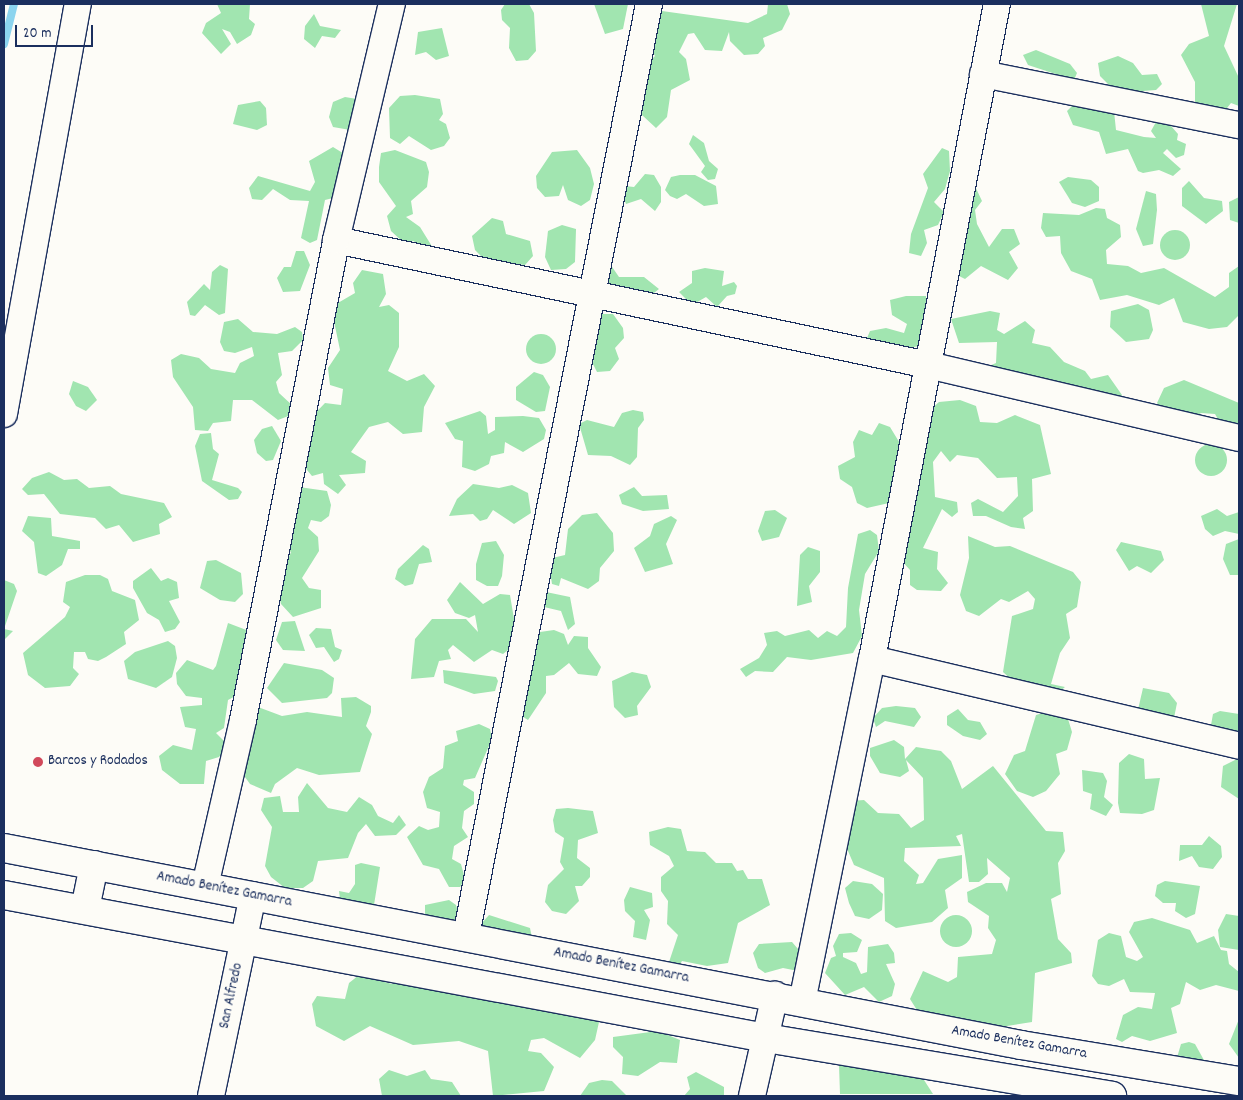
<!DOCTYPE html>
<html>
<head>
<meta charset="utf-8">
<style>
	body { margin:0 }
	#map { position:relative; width:1243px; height:1100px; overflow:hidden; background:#fdfcf7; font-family:Dekko,sans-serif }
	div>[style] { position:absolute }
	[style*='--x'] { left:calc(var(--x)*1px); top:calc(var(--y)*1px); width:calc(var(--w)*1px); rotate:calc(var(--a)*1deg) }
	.green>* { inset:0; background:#a1e5b0 }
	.round { border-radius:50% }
	.stream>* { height:8px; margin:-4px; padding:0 4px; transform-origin:4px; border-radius:4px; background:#8cd4ee }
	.roads { filter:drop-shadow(1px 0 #1b2f5e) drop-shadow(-1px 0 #1b2f5e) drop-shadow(0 1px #1b2f5e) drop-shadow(0 -1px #1b2f5e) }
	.minor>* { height:26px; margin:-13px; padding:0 13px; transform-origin:13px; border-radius:13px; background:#fdfcf7 }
	.secondary>* { height:28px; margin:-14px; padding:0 14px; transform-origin:14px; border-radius:14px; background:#fdfcf7 }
	.dots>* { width:14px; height:14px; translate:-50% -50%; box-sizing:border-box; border:2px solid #fdfcf7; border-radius:50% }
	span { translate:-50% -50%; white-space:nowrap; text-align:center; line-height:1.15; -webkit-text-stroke:4.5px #fdfcf7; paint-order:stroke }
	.poi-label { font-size:15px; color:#1b2f5e }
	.left { translate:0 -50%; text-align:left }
	.street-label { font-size:15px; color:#1b2f5e }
	.frame { position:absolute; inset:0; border:5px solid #1b2f5e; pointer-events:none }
	.scale { position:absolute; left:15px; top:25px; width:78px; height:22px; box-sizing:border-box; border:2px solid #1b2f5e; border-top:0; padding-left:6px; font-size:15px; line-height:18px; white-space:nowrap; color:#1b2f5e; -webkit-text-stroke:4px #fdfcf7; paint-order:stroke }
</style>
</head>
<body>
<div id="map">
	<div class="green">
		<i style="clip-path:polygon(217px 4px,250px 4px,249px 19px,255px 24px,251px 35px,237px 44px,230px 32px,222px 29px,231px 44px,221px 54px,202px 33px,206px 23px,221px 13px)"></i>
		<i style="clip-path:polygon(505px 4px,529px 4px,534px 13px,536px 51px,528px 60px,516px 61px,509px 48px,510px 28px,502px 20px,501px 10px)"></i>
		<i style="clip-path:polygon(594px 4px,628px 4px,623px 29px,605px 34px)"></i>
		<i style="clip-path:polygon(768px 4px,787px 4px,790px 14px,782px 30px,763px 38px,765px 46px,758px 54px,744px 55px,730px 41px,729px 32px,722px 51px,705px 50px,694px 33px,688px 34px,679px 52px,686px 59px,690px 80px,671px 90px,667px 117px,656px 128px,642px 115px,645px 66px,655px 56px,650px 46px,662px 11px,748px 23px,767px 14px)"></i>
		<i style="clip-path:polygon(1201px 4px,1237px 4px,1224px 46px,1239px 78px,1239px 106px,1231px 103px,1227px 108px,1202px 110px,1195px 102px,1195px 82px,1181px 55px,1189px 44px,1209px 36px)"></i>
		<i style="clip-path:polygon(314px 14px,320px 26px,341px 30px,335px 38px,322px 36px,315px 48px,304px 39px,305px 26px)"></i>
		<i style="clip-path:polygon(442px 28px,449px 56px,436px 60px,426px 52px,415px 55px,418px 32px)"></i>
		<i style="clip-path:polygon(1036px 50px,1070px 64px,1077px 73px,1074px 80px,1028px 65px,1023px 55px)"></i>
		<i style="clip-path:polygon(1118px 56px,1133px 63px,1142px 75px,1157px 74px,1162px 84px,1156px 90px,1117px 93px,1100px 76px,1098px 63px)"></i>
		<i style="clip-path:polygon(415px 95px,440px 99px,443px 114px,439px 120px,446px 124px,450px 138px,444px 146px,431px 150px,409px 136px,400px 144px,390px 138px,389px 108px,400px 96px)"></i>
		<i style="clip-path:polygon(345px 97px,357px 99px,356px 131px,333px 127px,329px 117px,333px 102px)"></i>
		<i style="clip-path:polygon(260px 101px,266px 108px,267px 125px,257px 130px,233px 124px,238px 105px)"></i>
		<i style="clip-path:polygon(1074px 104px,1114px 111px,1116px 130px,1144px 137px,1156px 138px,1151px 131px,1156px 122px,1171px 126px,1178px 134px,1177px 140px,1186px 144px,1184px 155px,1176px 158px,1167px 149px,1163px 153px,1181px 169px,1173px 176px,1159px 170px,1143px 173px,1138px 171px,1128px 149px,1106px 154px,1099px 132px,1073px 125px,1067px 111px)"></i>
		<i style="clip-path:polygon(693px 135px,704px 143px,709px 161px,718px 169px,715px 179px,708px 180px,701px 172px,705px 166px,689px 144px)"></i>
		<i style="clip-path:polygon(333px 147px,346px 155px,341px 196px,325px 200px,317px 240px,310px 243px,301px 238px,309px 201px,290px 200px,273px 189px,262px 200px,252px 199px,249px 188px,258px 176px,310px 191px,315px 182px,309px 161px)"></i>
		<i style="clip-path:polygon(942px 148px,949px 151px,950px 171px,945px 189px,934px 202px,944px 212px,938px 225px,924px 230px,927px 243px,921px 256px,909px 253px,911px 234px,928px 188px,923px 174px)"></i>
		<i style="clip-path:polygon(395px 150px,426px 162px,429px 172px,427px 187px,411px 201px,413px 214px,406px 217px,420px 227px,433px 248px,421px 254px,414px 241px,404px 243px,391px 231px,387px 216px,396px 206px,379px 182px,379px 167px,381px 153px)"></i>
		<i style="clip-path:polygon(577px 150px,590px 168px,594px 184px,590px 200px,581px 206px,568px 200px,563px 185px,559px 196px,545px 197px,537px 188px,536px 176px,552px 152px)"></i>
		<i style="clip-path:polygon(645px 174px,654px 175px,661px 187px,661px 202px,655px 211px,641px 199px,626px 204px,622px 193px,625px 186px,634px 187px)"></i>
		<i style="clip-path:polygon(680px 175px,695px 175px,716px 186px,718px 204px,704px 206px,686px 194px,677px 199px,670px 196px,665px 190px,671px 177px)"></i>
		<i style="clip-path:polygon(1068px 177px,1091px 180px,1099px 187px,1099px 201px,1085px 207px,1072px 203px,1059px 182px)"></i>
		<i style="clip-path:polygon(1189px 181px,1204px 198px,1222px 201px,1223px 211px,1206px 224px,1182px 206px,1182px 188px)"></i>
		<i style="clip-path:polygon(973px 182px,982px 201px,975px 210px,977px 224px,989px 247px,1002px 229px,1014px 229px,1020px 244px,1009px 252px,1018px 268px,1008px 280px,981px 266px,965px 279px,953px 273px)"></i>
		<i style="clip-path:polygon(1146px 191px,1156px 194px,1157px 210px,1153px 244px,1143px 246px,1136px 229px)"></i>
		<i style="clip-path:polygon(1239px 197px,1239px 223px,1230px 220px,1229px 202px)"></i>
		<i style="clip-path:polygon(1096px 208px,1105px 209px,1107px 218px,1120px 225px,1121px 237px,1106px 250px,1107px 264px,1128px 266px,1141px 273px,1164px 268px,1215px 297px,1229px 287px,1229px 273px,1239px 266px,1239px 315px,1227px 327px,1209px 329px,1183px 322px,1174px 298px,1159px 305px,1127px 295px,1100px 300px,1092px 279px,1071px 271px,1061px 253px,1060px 236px,1046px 237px,1041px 228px,1043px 213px,1079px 215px)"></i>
		<i style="clip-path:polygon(492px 218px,503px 221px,506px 234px,530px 241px,533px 256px,525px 265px,485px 260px,475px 250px,472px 236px)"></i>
		<i style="clip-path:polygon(562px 225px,576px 229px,575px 262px,566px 269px,551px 270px,545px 257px,548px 231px)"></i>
		<i class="round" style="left:1160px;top:230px;width:30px;height:30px"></i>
		<i style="clip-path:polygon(296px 251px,304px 251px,310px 265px,300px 291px,283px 292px,277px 278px,284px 267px,291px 267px)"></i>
		<i style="clip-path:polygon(608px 261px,619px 277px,644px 277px,659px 289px,650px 296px,604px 287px)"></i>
		<i style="clip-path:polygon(220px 265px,228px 269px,225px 313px,219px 315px,205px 305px,195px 316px,190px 315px,187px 302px,204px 284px,210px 290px,212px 272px)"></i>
		<i style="clip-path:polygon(705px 268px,724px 271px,722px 286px,734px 282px,737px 286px,735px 294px,727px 296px,717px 307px,706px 297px,692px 305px,679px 292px,692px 283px,692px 271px)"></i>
		<i style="clip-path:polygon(362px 270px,383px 274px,386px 294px,379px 307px,389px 305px,399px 313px,399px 347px,388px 371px,407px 381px,424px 374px,435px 386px,424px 407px,422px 432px,403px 434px,388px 422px,369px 427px,351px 452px,366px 461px,365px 473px,339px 475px,346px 485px,338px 494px,324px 484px,323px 473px,312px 476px,307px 470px,298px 454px,300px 429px,325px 403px,341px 405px,343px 389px,330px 385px,328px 368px,340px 350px,331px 307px,355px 293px,353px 283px)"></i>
		<i style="clip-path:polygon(906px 296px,926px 296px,927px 344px,910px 348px,864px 345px,870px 331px,886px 328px,904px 333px,907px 324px,892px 315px,890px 300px)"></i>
		<i style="clip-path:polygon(1138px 304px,1149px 310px,1153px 330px,1149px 339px,1126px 342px,1110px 327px,1111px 311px)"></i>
		<i style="clip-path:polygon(990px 311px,1000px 313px,997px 330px,1004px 334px,1025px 321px,1035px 330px,1032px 343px,1050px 347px,1064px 362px,1085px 371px,1091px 379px,1108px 375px,1122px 395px,1120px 400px,973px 373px,996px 363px,997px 342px,959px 343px,951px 319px)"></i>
		<i style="clip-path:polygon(597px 314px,613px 314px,623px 328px,624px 338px,615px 348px,619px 359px,610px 371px,597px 372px,593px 364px)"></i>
		<i style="clip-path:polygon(238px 319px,253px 332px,277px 334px,295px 327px,302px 332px,303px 340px,292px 351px,278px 353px,282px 375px,276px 382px,279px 393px,293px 406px,291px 415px,278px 420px,252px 400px,233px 400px,231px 421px,213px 423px,208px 431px,195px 430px,193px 407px,173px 377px,171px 360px,181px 354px,199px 358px,211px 369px,235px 373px,240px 363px,254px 356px,252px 347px,235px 353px,224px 351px,220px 342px,224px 322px)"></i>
		<i class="round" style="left:526px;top:334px;width:30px;height:30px"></i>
		<i style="clip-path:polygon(534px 372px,543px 375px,550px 387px,545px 411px,536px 412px,516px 400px,516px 387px)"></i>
		<i style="clip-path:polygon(1184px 380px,1239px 403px,1239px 432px,1222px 426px,1215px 414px,1201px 413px,1190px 420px,1164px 411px,1157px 403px,1164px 388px)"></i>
		<i style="clip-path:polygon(73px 381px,88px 387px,97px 400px,86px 411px,76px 406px,69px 394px)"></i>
		<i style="clip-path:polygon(960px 400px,976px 406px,980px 422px,997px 423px,1015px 415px,1040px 425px,1051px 474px,1032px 479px,1033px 511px,1023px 518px,1025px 529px,1011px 527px,986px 516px,973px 516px,971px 503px,978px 499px,1003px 512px,1018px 496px,1017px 477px,997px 478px,978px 458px,957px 455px,950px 462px,941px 451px,933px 462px,935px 497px,957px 502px,958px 512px,952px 517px,942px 509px,923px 548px,938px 552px,937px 569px,948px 583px,941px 591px,917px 590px,910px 585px,910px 570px,900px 559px,918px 491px,917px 464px,929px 411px,939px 402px)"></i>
		<i style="clip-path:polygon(633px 410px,643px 412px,644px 420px,638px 428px,637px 457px,630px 465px,611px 456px,588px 455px,579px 424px,587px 420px,614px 427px,622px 413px)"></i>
		<i style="clip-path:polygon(480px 411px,486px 416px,488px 434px,495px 430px,495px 417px,523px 416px,539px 418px,546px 430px,544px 439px,523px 452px,505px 442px,504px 453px,491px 456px,489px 464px,475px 471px,462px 467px,463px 441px,455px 439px,445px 423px)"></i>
		<i style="clip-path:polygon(879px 423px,890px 427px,904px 450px,889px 503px,867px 508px,857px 503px,852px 487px,840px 479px,838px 466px,855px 457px,853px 442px,859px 430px,872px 435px)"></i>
		<i style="clip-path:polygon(272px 426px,281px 441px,273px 460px,266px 461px,257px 453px,254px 440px,262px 429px)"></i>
		<i style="clip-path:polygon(211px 433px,213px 449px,219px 454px,212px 480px,238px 488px,242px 492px,238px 499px,229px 500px,202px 481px,195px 446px,200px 434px)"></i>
		<i class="round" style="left:1195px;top:444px;width:32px;height:32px"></i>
		<i style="clip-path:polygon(49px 472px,64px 480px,77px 479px,89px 488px,110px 486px,121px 494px,164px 503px,172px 517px,159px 524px,160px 534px,133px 542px,119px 525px,106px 529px,95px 518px,60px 514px,44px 494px,28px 495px,22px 489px,32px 478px)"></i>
		<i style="clip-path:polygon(473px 484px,499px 488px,512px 485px,528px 493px,531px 513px,514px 524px,493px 510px,487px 519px,480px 521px,473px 514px,449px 516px,457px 499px)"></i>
		<i style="clip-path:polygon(292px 486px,327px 491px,331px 505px,329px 516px,321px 522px,311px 520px,308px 528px,318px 537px,319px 551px,302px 578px,309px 588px,321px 590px,321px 608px,293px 617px,281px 604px,277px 587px,291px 552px,279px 544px)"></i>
		<i style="clip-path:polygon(634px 487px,642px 496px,667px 495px,669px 509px,643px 511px,622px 504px,619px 495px)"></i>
		<i style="clip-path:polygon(1217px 509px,1227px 516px,1239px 512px,1239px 534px,1225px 531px,1213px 536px,1205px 529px,1201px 516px)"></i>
		<i style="clip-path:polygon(775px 510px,787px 518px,779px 537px,762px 541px,758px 531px,765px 511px)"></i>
		<i style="clip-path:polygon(597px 513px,613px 533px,614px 551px,600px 568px,599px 581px,588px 589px,561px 578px,559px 586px,552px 584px,548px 559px,565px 555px,568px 529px,582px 515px)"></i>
		<i style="clip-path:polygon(28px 516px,51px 518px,52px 536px,80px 541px,80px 549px,68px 549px,62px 565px,46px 576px,38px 573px,34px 542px,22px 531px)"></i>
		<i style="clip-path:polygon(671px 516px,677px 520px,666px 544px,673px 564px,645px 572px,634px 548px,650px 536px,654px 524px)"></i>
		<i style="clip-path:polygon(870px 530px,877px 535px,879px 551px,865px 574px,859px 610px,862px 636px,853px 653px,811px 660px,787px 657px,773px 672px,755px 671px,746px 677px,740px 669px,759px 658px,767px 645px,764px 633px,777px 631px,785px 636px,809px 630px,818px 638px,827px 631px,837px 636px,846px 627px,848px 588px,858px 534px)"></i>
		<i style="clip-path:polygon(968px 536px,995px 547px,1010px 546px,1073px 572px,1081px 582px,1077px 607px,1066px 614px,1070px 638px,1060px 653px,1051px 684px,1065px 687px,1060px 691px,1016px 684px,1003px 672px,1012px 616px,1033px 609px,1035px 599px,1028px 591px,1009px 602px,1001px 599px,979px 616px,966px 611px,960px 595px,969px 558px)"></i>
		<i style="clip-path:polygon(1239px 539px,1239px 575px,1230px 575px,1223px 559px,1226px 544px)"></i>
		<i style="clip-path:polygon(496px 541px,504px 555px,502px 576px,498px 586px,487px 586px,476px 580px,476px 564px,482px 543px)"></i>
		<i style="clip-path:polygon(1121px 542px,1161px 551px,1164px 560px,1151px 573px,1137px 566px,1129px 571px,1116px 550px)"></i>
		<i style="clip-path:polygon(423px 545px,429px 549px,432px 562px,419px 564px,413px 584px,405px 586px,395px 579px,398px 569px)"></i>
		<i style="clip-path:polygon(808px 547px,820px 551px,820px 572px,809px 586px,812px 602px,797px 606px,800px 555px)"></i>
		<i style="clip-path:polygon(216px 560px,241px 573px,243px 594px,235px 602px,220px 600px,200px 588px,207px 561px)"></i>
		<i style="clip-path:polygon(151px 568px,161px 581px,168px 578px,177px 582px,179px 598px,169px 601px,180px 622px,175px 629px,165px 632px,159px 620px,147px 613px,133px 588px,133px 581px)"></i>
		<i style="clip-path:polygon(85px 575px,100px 575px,108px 579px,112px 591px,135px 600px,139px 620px,124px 632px,126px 644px,106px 657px,98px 661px,88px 659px,85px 652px,74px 652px,73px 668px,79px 674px,70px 686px,45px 688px,28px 675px,23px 653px,65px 617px,70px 607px,63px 602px,66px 582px)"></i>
		<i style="clip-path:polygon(4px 580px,14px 584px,17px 591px,4px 629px,13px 631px,4px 640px)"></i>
		<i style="clip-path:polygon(460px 582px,483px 604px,500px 594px,510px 595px,515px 625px,508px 650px,503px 654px,492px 650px,474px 662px,453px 645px,448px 650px,451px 659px,439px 661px,434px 677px,411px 679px,415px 639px,432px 619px,466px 619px,478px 632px,475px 615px,469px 618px,455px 613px,447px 600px)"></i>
		<i style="clip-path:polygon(546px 592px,570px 597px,575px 624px,568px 630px,561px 611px,544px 607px)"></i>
		<i style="clip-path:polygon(295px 621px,305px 651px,283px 650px,276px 640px,282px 622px)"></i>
		<i style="clip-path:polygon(228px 623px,249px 631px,241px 693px,228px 700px,224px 728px,216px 733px,224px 741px,225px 749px,219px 757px,206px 761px,204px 784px,180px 784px,162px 770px,159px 756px,173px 745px,192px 750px,196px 729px,185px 727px,180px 707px,202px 705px,202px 698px,186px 696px,177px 684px,176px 673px,187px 660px,213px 670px,216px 666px)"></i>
		<i style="clip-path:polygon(316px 628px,331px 629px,335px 647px,342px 650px,339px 659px,334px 662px,324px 647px,316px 648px,309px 635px)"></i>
		<i style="clip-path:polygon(554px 630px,564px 634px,568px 645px,574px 636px,588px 637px,588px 648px,601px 667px,597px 676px,578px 674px,569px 663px,554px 675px,546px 676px,546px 693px,528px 720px,520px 715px,535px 658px,529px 643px,540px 632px)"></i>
		<i style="clip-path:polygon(168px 641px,175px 646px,177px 658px,172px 677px,156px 688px,128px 679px,124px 661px,135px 652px)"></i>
		<i style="clip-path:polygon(284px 663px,322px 670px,334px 678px,332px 693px,327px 698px,282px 703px,267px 688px)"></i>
		<i style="clip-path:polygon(443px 670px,496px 677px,498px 681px,495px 691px,474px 694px,444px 683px)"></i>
		<i style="clip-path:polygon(632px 672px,647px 675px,651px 687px,637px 706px,638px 715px,625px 718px,614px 707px,612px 681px)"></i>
		<i style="clip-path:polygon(1143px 688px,1169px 693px,1177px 703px,1174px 718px,1137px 714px)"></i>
		<i style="clip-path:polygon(356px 697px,371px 706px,371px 712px,366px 726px,372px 734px,360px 772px,319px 775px,297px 768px,275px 784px,271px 793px,250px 784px,240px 770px,258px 707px,282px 716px,307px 712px,342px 717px,341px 698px)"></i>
		<i style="clip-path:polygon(896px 706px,915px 708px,921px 717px,914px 727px,885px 721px,876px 727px,873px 718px,882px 708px)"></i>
		<i style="clip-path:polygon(958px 709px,968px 720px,980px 722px,987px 734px,980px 740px,963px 736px,947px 725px,947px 716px)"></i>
		<i style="clip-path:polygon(1220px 711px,1239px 714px,1239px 733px,1216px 731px,1211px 725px,1213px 714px)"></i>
		<i style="clip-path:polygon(1046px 712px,1068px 719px,1072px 732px,1067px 750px,1056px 754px,1060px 774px,1046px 791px,1033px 797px,1017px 791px,1005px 774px,1014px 755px,1025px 751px,1036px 715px)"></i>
		<i style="clip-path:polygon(479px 724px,490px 729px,492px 739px,475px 778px,464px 780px,463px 785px,474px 792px,474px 804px,464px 811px,462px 828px,468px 837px,454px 846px,452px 859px,461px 864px,465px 879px,460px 887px,449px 887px,439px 869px,423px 865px,407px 837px,419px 826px,428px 830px,439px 827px,440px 812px,427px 808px,423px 792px,429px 777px,443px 768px,445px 746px,458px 741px,456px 731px)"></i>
		<i style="clip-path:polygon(894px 740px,904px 747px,905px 759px,916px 747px,941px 751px,951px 761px,962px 789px,993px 766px,1046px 831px,1063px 832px,1065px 851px,1058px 863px,1061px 894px,1051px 899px,1058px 939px,1071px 953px,1072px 963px,1035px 973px,1032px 1022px,1001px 1027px,962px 1018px,920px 1015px,910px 999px,923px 971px,948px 982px,957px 977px,958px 957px,992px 954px,996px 940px,988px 928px,989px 916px,968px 902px,967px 892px,986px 883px,1002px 883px,1007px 892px,1010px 878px,987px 858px,988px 874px,979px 882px,969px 882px,962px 834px,956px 836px,961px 846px,905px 848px,904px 861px,919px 875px,916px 884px,923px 883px,938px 859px,962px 855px,962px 878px,945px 890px,948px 908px,932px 922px,896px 928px,885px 921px,884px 878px,854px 865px,845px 844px,850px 801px,864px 800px,878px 813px,899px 814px,911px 828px,924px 820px,923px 778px,906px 760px,909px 771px,900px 777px,880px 773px,870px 756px,870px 748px)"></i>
		<i style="clip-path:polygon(1129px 754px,1144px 759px,1145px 779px,1160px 778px,1154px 810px,1142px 814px,1120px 813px,1118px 803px,1119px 763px)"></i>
		<i style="clip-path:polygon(1239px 758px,1239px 799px,1221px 787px,1223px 766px)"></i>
		<i style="clip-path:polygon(1082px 770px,1103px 773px,1107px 781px,1104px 797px,1113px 805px,1106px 816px,1090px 809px,1092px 794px,1083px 791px)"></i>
		<i style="clip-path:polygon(307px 783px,328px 808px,347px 812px,359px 797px,372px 805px,378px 816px,393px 823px,399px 815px,406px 825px,396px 835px,375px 836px,366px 824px,358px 833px,348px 858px,318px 861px,313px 881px,303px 888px,285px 888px,271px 877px,265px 866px,272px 827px,261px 810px,264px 798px,280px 796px,283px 812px,299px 812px,298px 797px)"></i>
		<i style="clip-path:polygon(568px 808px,593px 811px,598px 833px,578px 840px,577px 858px,590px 868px,590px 877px,582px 886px,575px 886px,579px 901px,566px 914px,552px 911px,545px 902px,548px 885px,564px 869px,560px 862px,564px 838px,555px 832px,553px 820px,556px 809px)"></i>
		<i style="clip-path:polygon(668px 827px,681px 829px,687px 851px,705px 852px,716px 863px,732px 863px,737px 871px,743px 870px,748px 879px,762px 879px,770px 905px,738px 923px,728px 963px,707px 966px,682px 961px,677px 969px,669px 962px,678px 935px,667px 924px,668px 901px,661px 891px,661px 877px,674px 866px,669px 856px,650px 845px,649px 832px)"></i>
		<i style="clip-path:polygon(1209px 836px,1221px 846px,1222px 857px,1213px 869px,1199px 867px,1192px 856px,1179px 861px,1180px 845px,1202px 845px)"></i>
		<i style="clip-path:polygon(361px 863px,380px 867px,374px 905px,341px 907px,339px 891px,349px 893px,355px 884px,355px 865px)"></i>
		<i style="clip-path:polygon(853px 881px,872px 884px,883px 894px,882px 910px,869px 919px,855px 916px,849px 903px,845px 888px)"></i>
		<i style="clip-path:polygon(1165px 881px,1200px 886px,1195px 914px,1186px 918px,1175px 911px,1176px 903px,1163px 903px,1155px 896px,1157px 885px)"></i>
		<i style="clip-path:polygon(630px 887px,652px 893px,653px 907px,644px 910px,650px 920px,646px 940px,633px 937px,635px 921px,625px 911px,624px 900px)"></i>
		<i style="clip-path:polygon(449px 900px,456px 905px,460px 920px,449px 927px,425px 919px,425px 905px)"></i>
		<i style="clip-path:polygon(1226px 914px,1239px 916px,1239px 950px,1220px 947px,1218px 930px)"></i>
		<i style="clip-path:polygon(489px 915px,530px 928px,532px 938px,482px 935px,481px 924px)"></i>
		<i class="round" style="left:940px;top:915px;width:32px;height:32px"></i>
		<i style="clip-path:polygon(1152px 918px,1190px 930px,1197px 943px,1214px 936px,1221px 950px,1227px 951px,1229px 964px,1239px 972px,1239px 991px,1216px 985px,1200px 990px,1186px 982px,1180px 1004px,1171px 1008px,1177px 1033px,1150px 1041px,1132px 1036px,1122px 1042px,1116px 1039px,1123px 1015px,1138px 1007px,1152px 1009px,1155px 993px,1130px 992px,1124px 979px,1109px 986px,1098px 984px,1092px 976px,1098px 940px,1109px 933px,1121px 936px,1126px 957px,1137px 961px,1143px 957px,1129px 932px,1134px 922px)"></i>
		<i style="clip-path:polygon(851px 933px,862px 940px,857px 952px,843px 953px,843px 957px,856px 963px,861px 974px,867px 972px,868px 947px,888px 944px,894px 953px,895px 963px,886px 964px,895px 984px,892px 996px,879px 1002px,864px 987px,845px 995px,825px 973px,831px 958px,836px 956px,833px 946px,839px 934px)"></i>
		<i style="clip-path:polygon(792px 942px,804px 956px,798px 971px,783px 968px,765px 973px,758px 968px,753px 953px,759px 944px)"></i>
		<i style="clip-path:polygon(359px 975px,392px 984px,417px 977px,537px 1004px,548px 1013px,558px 1008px,588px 1012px,599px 1022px,595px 1040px,580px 1058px,544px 1038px,531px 1040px,528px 1051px,541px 1053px,554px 1067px,544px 1091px,493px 1096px,488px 1051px,459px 1041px,413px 1045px,370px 1026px,344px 1041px,316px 1026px,312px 1004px,317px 996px,345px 999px,349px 983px)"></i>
		<i style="clip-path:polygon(1239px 1019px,1239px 1058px,1229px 1044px)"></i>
		<i style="clip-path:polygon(658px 1031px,680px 1040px,677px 1063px,660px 1062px,638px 1076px,622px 1074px,623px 1057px,613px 1047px,613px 1037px)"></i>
		<i style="clip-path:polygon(1189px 1042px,1195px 1044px,1205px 1062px,1176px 1061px,1181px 1044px)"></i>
		<i style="clip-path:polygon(839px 1065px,898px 1071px,924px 1080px,933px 1094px,840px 1094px)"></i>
		<i style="clip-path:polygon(389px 1070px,407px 1076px,425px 1070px,431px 1079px,452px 1082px,461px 1096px,382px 1096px,379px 1079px)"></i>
		<i style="clip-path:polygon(696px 1072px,724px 1087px,724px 1096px,684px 1096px,690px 1089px,687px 1077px)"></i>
		<i style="clip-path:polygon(602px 1080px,612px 1081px,627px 1096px,580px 1096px,589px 1083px)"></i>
	</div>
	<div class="stream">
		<i style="--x:4;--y:44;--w:41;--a:-76"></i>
	</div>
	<div class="roads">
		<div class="minor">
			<i style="--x:983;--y:74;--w:261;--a:11.3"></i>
			<i style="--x:336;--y:240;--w:605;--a:11.92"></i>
			<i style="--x:928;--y:365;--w:319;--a:13.2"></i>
			<i style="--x:4;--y:414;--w:417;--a:-79.8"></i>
			<i style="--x:872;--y:659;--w:377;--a:13.3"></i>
			<i style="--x:205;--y:886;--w:170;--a:-77.1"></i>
			<i style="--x:243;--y:720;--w:489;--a:-79"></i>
			<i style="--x:336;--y:240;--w:243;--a:-76.7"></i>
			<i style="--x:466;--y:936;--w:950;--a:-78.89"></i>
			<i style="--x:802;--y:1002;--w:350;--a:-78.5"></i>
			<i style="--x:872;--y:659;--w:667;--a:-79.2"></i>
			<i style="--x:211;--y:1096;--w:205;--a:-78.2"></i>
			<i style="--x:752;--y:1096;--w:104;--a:-77.2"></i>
		</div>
		<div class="secondary">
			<i style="--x:4;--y:848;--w:1036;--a:10.96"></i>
			<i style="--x:1021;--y:1045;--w:221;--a:9.4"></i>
			<i style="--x:4;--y:895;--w:775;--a:10.63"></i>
			<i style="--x:766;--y:1038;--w:351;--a:9.5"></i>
			<i style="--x:85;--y:909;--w:45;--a:-78.4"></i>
		</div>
	</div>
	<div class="dots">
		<i style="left:38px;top:762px;background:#d1495b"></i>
	</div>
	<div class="poi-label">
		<span class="left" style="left:48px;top:762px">Barcos y Rodados</span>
	</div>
	<div class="street-label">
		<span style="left:224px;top:890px;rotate:11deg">Amado Benítez Gamarra</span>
		<span style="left:621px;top:966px;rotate:11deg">Amado Benítez Gamarra</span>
		<span style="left:232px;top:996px;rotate:-78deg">San Alfredo</span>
		<span style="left:1019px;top:1043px;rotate:10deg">Amado Benítez Gamarra</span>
	</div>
	<div class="frame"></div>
	<div class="scale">20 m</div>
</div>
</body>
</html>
